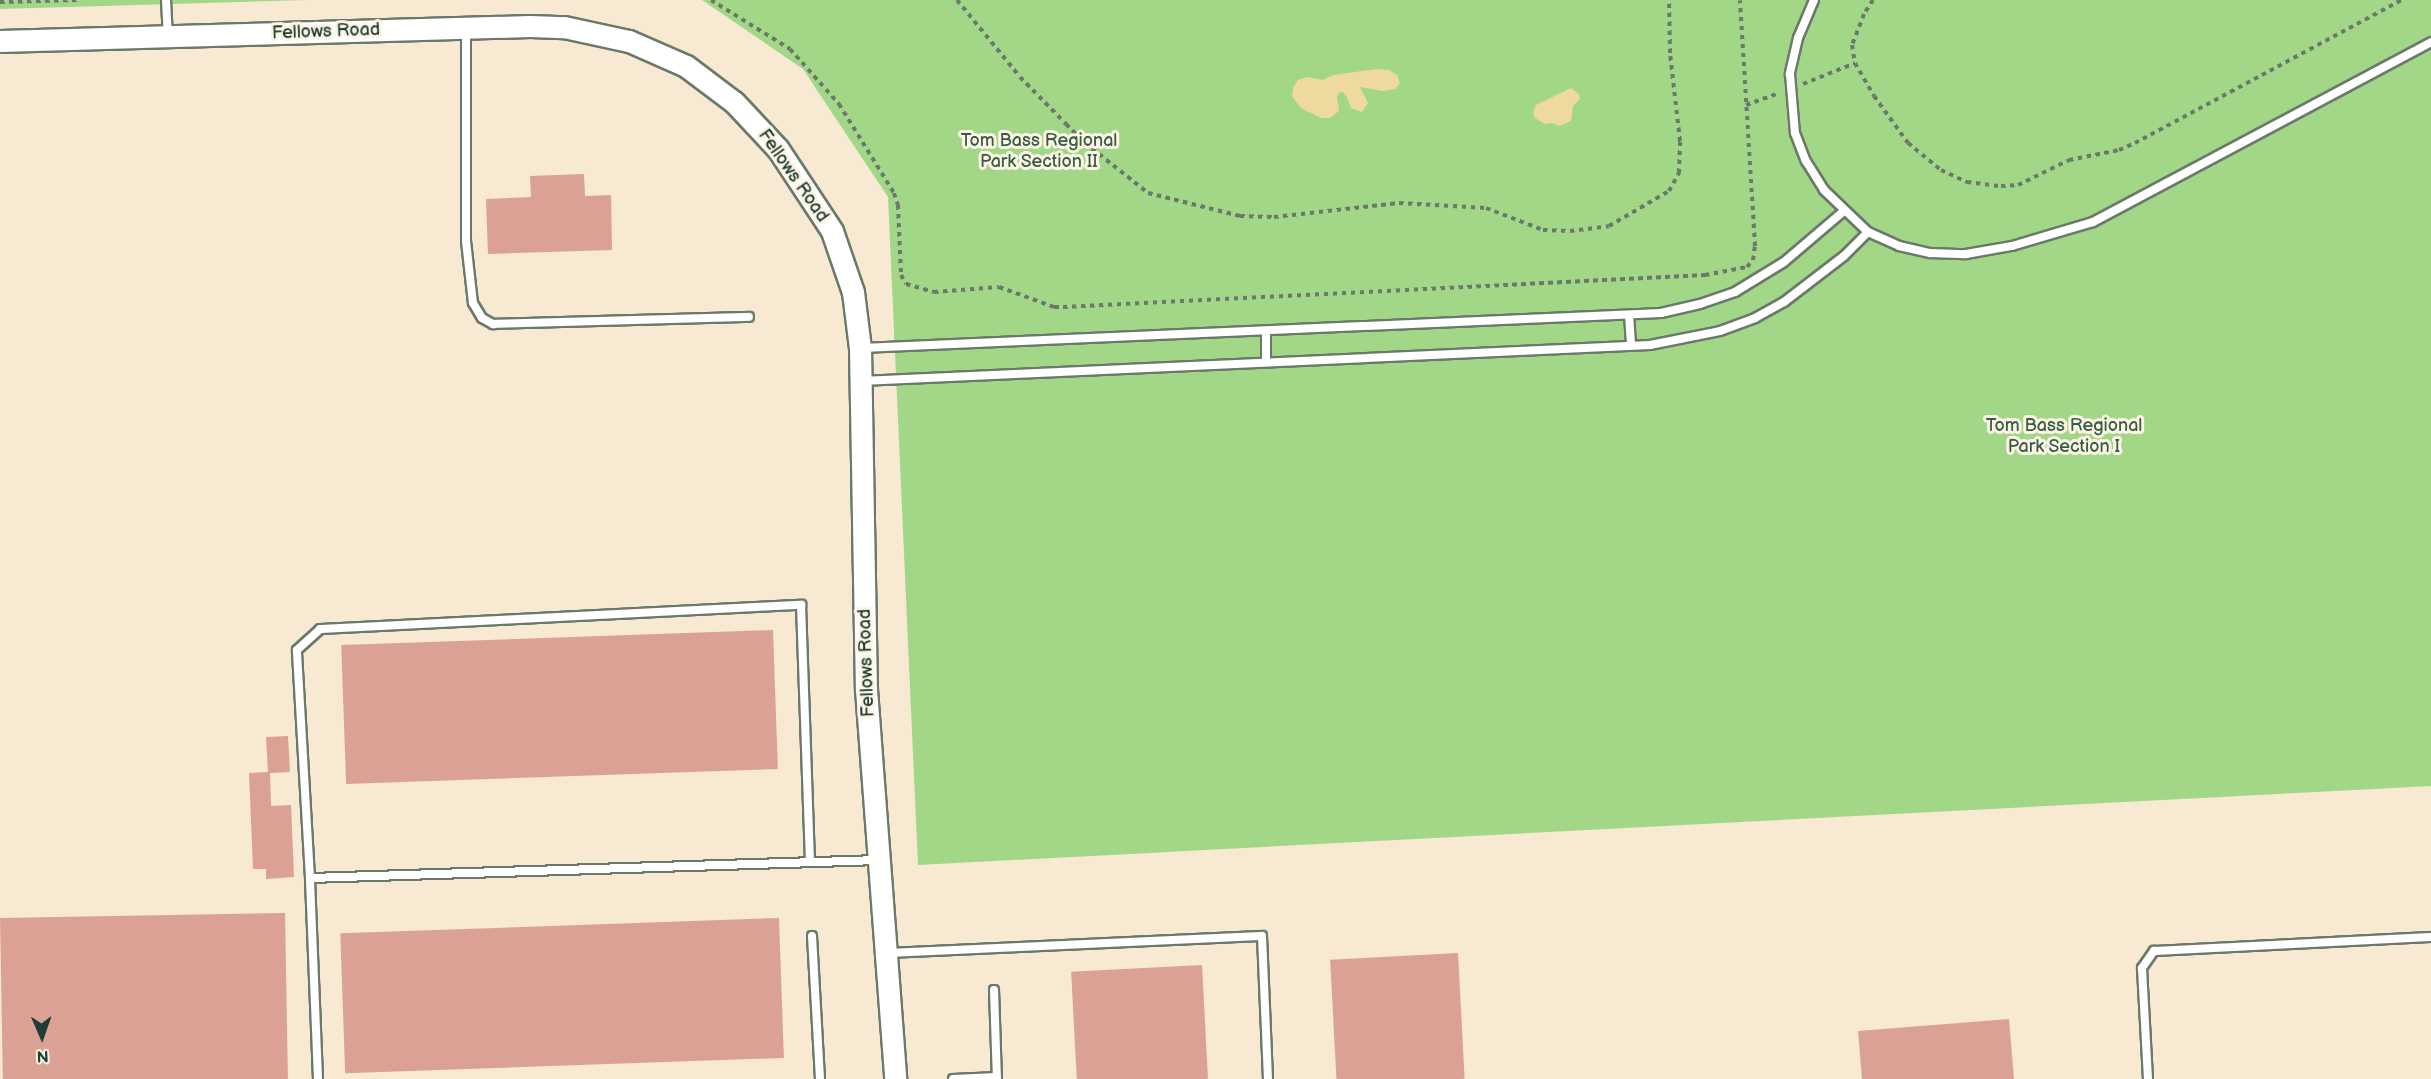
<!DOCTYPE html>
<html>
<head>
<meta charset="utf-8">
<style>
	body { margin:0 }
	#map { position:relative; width:2431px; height:1079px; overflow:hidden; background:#f7e9d2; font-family:"Balsamiq Sans",sans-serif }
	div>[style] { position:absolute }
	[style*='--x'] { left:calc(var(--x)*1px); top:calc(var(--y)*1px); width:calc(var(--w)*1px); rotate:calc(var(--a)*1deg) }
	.green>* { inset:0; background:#a2d787 }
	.sand>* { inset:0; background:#eeda9e }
	.building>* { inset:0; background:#dba194; transform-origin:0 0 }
	.path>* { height:4px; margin-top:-2px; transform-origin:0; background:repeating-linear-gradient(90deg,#6b796b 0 4.5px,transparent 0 9px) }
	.roads { filter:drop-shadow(2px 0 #6b796b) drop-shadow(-2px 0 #6b796b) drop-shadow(0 2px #6b796b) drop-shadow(0 -2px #6b796b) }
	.service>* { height:8px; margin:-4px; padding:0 4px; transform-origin:4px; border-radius:4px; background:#fff }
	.tertiary>* { height:21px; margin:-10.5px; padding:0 10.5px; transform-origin:10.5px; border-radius:10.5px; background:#fff }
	span { translate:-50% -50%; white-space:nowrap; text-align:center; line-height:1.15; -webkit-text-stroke:6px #fcf5e5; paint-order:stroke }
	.street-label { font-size:18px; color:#1f3d34 }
	.park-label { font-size:18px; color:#395c45 }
	.north { position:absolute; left:12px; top:1007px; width:60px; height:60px; -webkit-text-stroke:4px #fcf5e5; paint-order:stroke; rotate:178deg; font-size:16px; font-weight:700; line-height:24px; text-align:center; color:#1f3d34 }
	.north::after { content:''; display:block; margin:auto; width:21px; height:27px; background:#1f3d34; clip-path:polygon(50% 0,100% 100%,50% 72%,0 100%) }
</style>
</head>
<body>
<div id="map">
	<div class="green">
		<i style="clip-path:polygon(0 0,307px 0,0 9px)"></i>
		<i style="clip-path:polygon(702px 0,2431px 0,2431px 786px,918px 865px,888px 197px,803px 69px)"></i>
	</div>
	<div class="sand">
		<i style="clip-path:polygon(1377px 69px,1389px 70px,1397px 75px,1400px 83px,1395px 89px,1383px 91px,1360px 87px,1368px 103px,1362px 112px,1351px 108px,1347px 97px,1343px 92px,1339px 93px,1337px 97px,1339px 111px,1330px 118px,1321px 118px,1301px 108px,1292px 96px,1293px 88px,1298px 80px,1307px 77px,1323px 80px,1333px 75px)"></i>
		<i style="clip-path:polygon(1571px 88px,1579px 94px,1580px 99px,1573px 106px,1571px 121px,1559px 126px,1553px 123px,1545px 124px,1535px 118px,1533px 113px,1536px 105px)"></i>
	</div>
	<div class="building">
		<i style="clip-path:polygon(584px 174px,585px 196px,611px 195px,612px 250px,488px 254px,486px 199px,531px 197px,530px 176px)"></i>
		<i style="left:773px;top:630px;width:139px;height:432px;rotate:88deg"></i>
		<i style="clip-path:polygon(288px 736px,290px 772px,270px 773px,271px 806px,291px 805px,294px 877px,266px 879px,266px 869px,253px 869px,249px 773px,268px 772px,266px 737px)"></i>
		<i style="left:285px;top:913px;width:166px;height:285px;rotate:89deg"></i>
		<i style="left:779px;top:918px;width:140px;height:439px;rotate:88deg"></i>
		<i style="left:1458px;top:953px;width:126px;height:128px;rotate:87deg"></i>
		<i style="left:1202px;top:965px;width:114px;height:131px;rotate:87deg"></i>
		<i style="clip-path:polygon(2009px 1019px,2014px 1079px,1862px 1079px,1858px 1031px)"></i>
	</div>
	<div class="path">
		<i style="--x:711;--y:0;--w:93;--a:31.8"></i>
		<i style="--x:790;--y:49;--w:74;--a:48.3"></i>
		<i style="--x:839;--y:104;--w:105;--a:58.3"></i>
		<i style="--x:894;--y:193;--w:13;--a:72"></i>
		<i style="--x:898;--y:205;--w:70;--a:87.5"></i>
		<i style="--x:901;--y:275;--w:10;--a:61"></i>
		<i style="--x:906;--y:284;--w:29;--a:16"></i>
		<i style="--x:934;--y:292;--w:65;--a:-4.4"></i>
		<i style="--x:999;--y:287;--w:59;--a:20"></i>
		<i style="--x:1054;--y:307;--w:9;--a:0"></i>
		<i style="--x:1063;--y:307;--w:643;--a:-2.85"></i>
		<i style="--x:1705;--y:275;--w:43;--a:-10.8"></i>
		<i style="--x:1747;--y:267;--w:9;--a:-49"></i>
		<i style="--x:1753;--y:260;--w:14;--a:-82"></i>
		<i style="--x:1755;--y:246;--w:246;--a:-93.5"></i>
		<i style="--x:957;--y:0;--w:99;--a:50.7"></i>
		<i style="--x:1020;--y:77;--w:66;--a:45.6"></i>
		<i style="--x:1066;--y:124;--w:27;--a:45"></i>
		<i style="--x:1085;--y:143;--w:80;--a:38.4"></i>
		<i style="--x:1148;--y:193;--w:95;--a:14"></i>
		<i style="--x:1240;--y:216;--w:34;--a:2"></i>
		<i style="--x:1274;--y:217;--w:126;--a:-6.4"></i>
		<i style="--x:1399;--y:203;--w:87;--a:3.3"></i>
		<i style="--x:1486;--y:208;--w:61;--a:21.1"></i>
		<i style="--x:1543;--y:230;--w:27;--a:2"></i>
		<i style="--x:1570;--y:231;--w:39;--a:-7"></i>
		<i style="--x:1609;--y:226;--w:69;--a:-30.3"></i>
		<i style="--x:1669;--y:191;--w:21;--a:-61"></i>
		<i style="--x:1679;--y:173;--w:32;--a:-88"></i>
		<i style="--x:1680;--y:141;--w:89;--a:-96.5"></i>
		<i style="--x:1670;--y:53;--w:53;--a:-91.1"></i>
		<i style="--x:1873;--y:0;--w:17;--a:123"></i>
		<i style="--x:1864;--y:14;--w:33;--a:111"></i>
		<i style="--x:1852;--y:45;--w:18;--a:81"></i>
		<i style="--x:1855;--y:63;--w:38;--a:60"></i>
		<i style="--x:1874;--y:96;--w:58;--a:54.1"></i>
		<i style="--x:1908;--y:143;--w:43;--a:39.3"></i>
		<i style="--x:1941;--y:170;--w:29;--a:25"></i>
		<i style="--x:1967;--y:182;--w:34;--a:7"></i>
		<i style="--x:2001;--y:186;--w:17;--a:-3"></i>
		<i style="--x:2018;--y:185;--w:57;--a:-26.1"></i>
		<i style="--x:2069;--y:160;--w:51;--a:-11.3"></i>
		<i style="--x:2119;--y:150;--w:17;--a:-24"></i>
		<i style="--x:2135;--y:143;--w:303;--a:-28.2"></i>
		<i style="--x:0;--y:2;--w:78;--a:-1.5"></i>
		<i style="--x:1803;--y:84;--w:56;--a:-22"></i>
		<i style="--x:1746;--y:105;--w:35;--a:-20"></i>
	</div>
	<div class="roads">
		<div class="service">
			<i style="--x:166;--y:0;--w:36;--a:87"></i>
			<i style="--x:1814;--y:0;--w:41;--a:112.8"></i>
			<i style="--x:1798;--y:38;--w:37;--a:103"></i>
			<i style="--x:1790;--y:74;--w:59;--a:85.2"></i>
			<i style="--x:1795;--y:133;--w:30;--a:69"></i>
			<i style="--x:1806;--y:161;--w:34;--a:58"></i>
			<i style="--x:1824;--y:190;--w:61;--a:43.7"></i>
			<i style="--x:1868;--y:232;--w:34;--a:24"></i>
			<i style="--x:1899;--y:246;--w:32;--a:13"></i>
			<i style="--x:1930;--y:253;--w:36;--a:2"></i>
			<i style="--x:1966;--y:254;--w:47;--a:-9.9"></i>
			<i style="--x:2012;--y:246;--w:84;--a:-16.5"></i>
			<i style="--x:2093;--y:222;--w:383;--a:-28"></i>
			<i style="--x:466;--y:28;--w:213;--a:90"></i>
			<i style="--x:466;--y:241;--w:62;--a:83.6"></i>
			<i style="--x:473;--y:303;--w:17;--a:59"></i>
			<i style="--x:482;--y:318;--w:13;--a:29"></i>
			<i style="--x:493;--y:324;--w:256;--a:-1.6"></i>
			<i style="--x:1629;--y:315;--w:30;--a:86"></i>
			<i style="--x:1266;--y:331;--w:31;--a:90"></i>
			<i style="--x:862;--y:348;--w:800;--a:-2.51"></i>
			<i style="--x:1661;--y:313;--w:40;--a:-13"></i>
			<i style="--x:1700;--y:304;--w:37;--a:-19"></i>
			<i style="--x:1735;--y:292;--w:57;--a:-31.5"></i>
			<i style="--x:1784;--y:262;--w:79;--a:-40.4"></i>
			<i style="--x:861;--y:381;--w:790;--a:-2.61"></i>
			<i style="--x:1650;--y:345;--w:71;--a:-11.3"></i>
			<i style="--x:1720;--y:331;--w:37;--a:-20"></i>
			<i style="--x:1755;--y:318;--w:33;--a:-29"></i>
			<i style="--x:1784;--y:302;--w:76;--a:-37.5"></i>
			<i style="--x:1844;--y:256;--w:34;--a:-45"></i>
			<i style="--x:310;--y:878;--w:228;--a:-93.3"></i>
			<i style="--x:297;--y:650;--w:31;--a:-42"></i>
			<i style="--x:320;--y:629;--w:482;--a:-2.9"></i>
			<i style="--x:801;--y:605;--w:257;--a:88"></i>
			<i style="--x:812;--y:936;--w:143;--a:86.8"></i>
			<i style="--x:887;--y:953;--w:375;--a:-2.6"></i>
			<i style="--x:1262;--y:936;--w:143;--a:87.6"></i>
			<i style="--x:994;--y:990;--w:89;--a:88.1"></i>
			<i style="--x:318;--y:1079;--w:201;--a:-92.3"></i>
			<i style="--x:310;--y:878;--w:569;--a:-1.81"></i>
			<i style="--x:953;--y:1079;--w:44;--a:-2.6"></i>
			<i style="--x:2148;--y:1079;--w:111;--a:-93.1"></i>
			<i style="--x:2142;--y:968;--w:21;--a:-55"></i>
			<i style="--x:2154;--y:951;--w:277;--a:-2.9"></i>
		</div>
		<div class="tertiary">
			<i style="--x:0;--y:41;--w:530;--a:-1.62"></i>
			<i style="--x:530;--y:26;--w:34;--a:2"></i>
			<i style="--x:564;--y:27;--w:66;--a:12.2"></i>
			<i style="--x:629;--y:41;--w:62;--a:23.7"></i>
			<i style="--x:686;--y:66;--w:60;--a:36.9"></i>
			<i style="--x:734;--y:102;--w:64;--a:46.9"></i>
			<i style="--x:778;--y:149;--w:98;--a:56.6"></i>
			<i style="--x:832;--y:231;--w:65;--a:71"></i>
			<i style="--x:853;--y:292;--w:56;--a:82.9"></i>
			<i style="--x:860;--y:348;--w:341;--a:89"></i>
			<i style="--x:866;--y:689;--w:391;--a:85.7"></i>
		</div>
	</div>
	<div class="street-label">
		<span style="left:326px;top:32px;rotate:-2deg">Fellows Road</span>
		<span style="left:793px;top:176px;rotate:55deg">Fellows Road</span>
		<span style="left:867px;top:663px;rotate:-92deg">Fellows Road</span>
	</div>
	<div class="park-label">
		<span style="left:1039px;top:152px">Tom Bass Regional<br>Park Section II</span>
		<span style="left:2064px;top:437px">Tom Bass Regional<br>Park Section I</span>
	</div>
	<div class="north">N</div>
</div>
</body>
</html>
